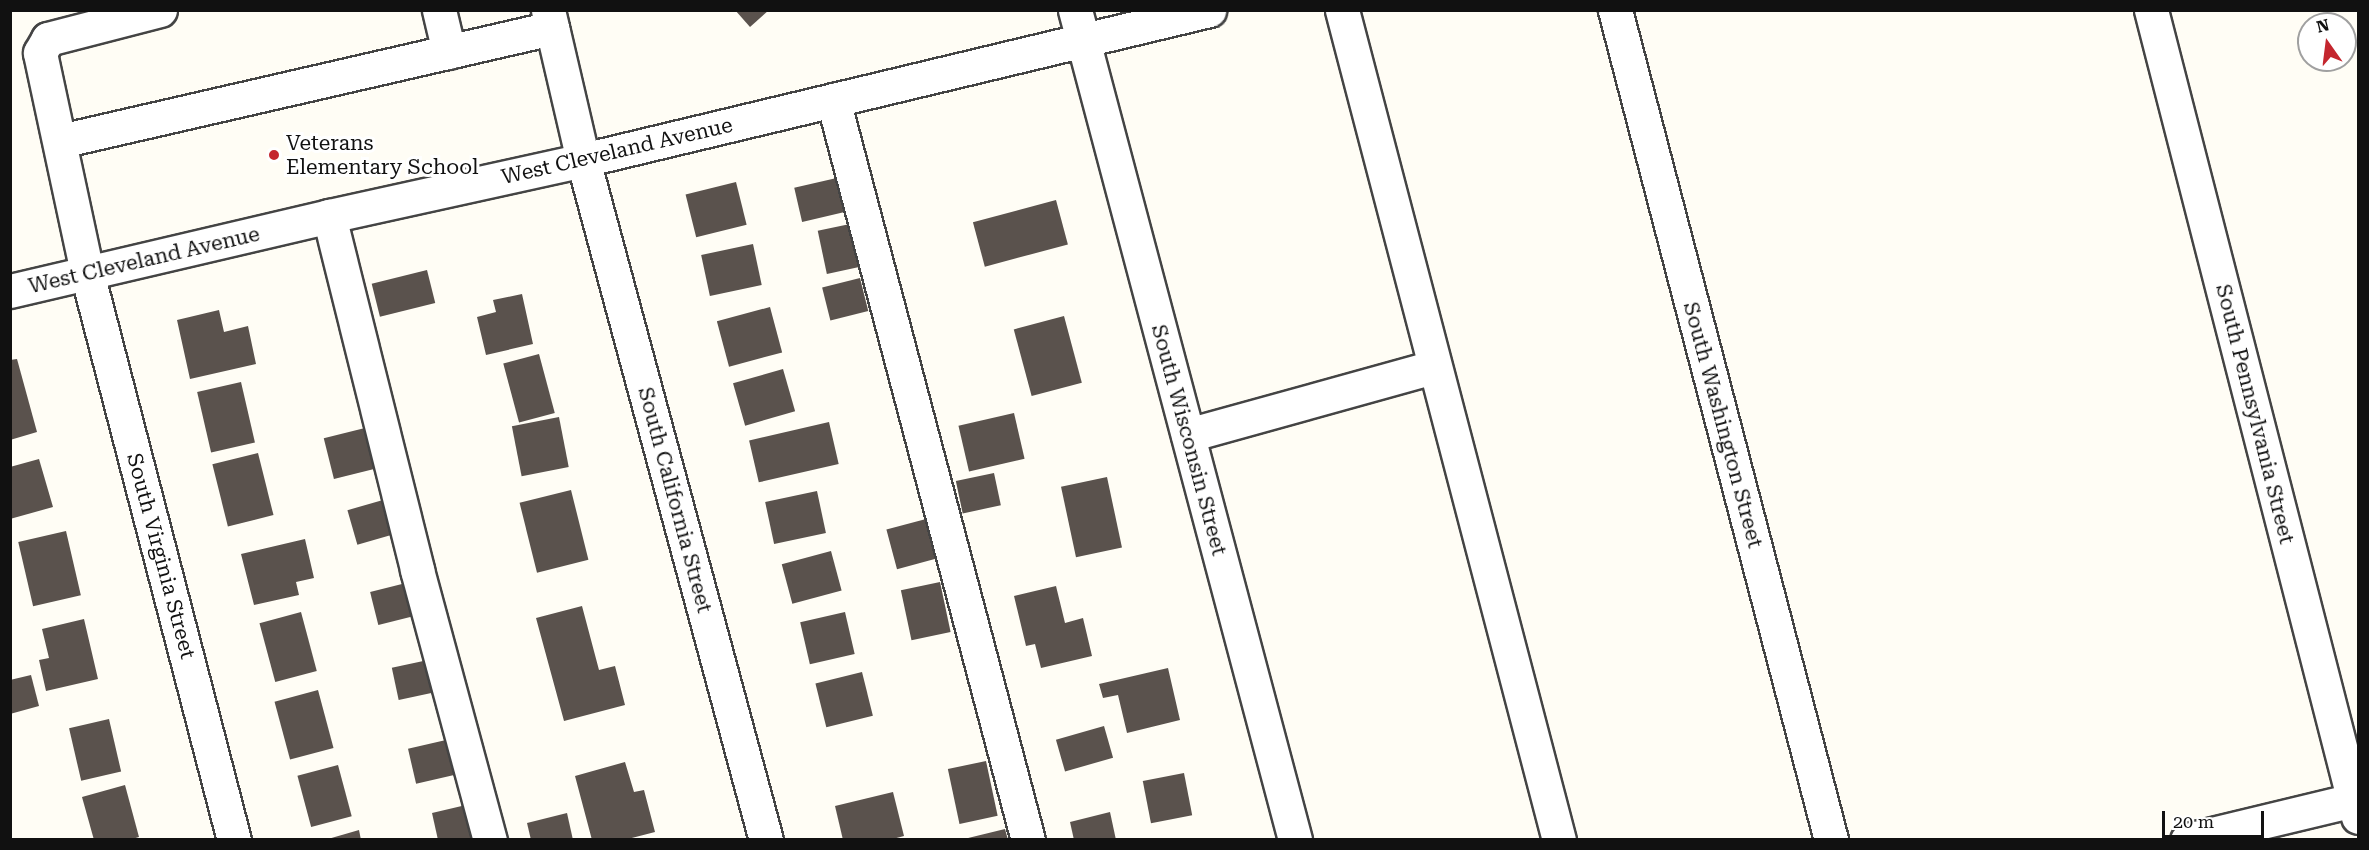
<!DOCTYPE html>
<html>
<head>
<meta charset="utf-8">
<style>
	body { margin:0 }
	#map { position:relative; width:2369px; height:850px; overflow:hidden; background:#fffdf5; font-family:"Roboto Serif",serif }
	div>[style] { position:absolute }
	[style*='--x'] { left:calc(var(--x)*1px); top:calc(var(--y)*1px); width:calc(var(--w)*1px); rotate:calc(var(--a)*1deg) }
	.building>* { inset:0; background:#5a524d; transform-origin:0 0 }
	.roads { filter:drop-shadow(2px 0 #444) drop-shadow(-2px 0 #444) drop-shadow(0 2px #444) drop-shadow(0 -2px #444) }
	.minor>* { height:33px; margin:-16.5px; padding:0 16.5px; transform-origin:16.5px; border-radius:16.5px; background:#fff }
	.dots>* { width:16px; height:16px; translate:-50% -50%; box-sizing:border-box; border:3px solid #fff; border-radius:50% }
	span { translate:-50% -50%; white-space:nowrap; text-align:center; line-height:1.15; -webkit-text-stroke:6px #fff; paint-order:stroke }
	.poi-label { font-size:21px; color:#111 }
	.left { translate:0 -50%; text-align:left }
	.street-label { font-size:21px; color:#111 }
	.frame { position:absolute; inset:0; border:12px solid #111; pointer-events:none }
	.north { position:absolute; left:2297px; top:12px; width:60px; height:60px; box-sizing:border-box; background:#fff; border:2px solid #a0a0a0; border-radius:50%; rotate:346deg; font-size:16px; font-weight:700; line-height:24px; text-align:center; color:#111 }
	.north::after { content:''; display:block; margin:auto; width:21px; height:27px; background:#c4262e; clip-path:polygon(50% 0,100% 100%,50% 72%,0 100%) }
	.scale { position:absolute; left:2162px; top:811px; width:102px; height:27px; box-sizing:border-box; border:3px solid #111; border-top:0; padding-left:8px; font-size:18px; line-height:21px; white-space:nowrap; color:#111; -webkit-text-stroke:4px #fff; paint-order:stroke }
</style>
</head>
<body>
<div id="map">
	<div class="building">
		<i style="clip-path:polygon(735px 10px,769px 10px,750px 27px)"></i>
		<i style="left:841px;top:177px;width:35px;height:48px;rotate:77deg"></i>
		<i style="left:736px;top:182px;width:44px;height:52px;rotate:76deg"></i>
		<i style="left:1056px;top:200px;width:46px;height:86px;rotate:75deg"></i>
		<i style="left:850px;top:224px;width:44px;height:33px;rotate:78deg"></i>
		<i style="left:753px;top:244px;width:42px;height:53px;rotate:78deg"></i>
		<i style="left:427px;top:270px;width:34px;height:57px;rotate:76deg"></i>
		<i style="left:860px;top:278px;width:34px;height:39px;rotate:76deg"></i>
		<i style="clip-path:polygon(522px 294px,533px 344px,486px 355px,477px 317px,496px 312px,493px 300px)"></i>
		<i style="left:770px;top:307px;width:47px;height:55px;rotate:75deg"></i>
		<i style="clip-path:polygon(219px 310px,224px 332px,248px 326px,256px 364px,190px 379px,177px 320px)"></i>
		<i style="left:1064px;top:316px;width:69px;height:52px;rotate:75deg"></i>
		<i style="left:539px;top:354px;width:61px;height:37px;rotate:75deg"></i>
		<i style="clip-path:polygon(17px 359px,37px 432px,10px 440px,10px 360px)"></i>
		<i style="left:783px;top:369px;width:44px;height:52px;rotate:74deg"></i>
		<i style="left:241px;top:382px;width:62px;height:45px;rotate:77deg"></i>
		<i style="left:1014px;top:413px;width:47px;height:57px;rotate:77deg"></i>
		<i style="left:559px;top:417px;width:51px;height:48px;rotate:79deg"></i>
		<i style="left:829px;top:422px;width:43px;height:82px;rotate:77deg"></i>
		<i style="left:381px;top:424px;width:42px;height:59px;rotate:76deg"></i>
		<i style="left:258px;top:453px;width:64px;height:47px;rotate:76deg"></i>
		<i style="clip-path:polygon(39px 459px,53px 507px,10px 519px,10px 467px)"></i>
		<i style="left:994px;top:473px;width:33px;height:39px;rotate:78deg"></i>
		<i style="left:1107px;top:477px;width:72px;height:47px;rotate:78deg"></i>
		<i style="left:571px;top:490px;width:72px;height:53px;rotate:76deg"></i>
		<i style="left:817px;top:491px;width:43px;height:53px;rotate:78deg"></i>
		<i style="left:383px;top:500px;width:36px;height:37px;rotate:74deg"></i>
		<i style="left:926px;top:519px;width:41px;height:41px;rotate:75deg"></i>
		<i style="left:66px;top:531px;width:66px;height:49px;rotate:77deg"></i>
		<i style="clip-path:polygon(305px 539px,314px 578px,296px 582px,299px 595px,254px 605px,241px 554px)"></i>
		<i style="left:831px;top:551px;width:41px;height:51px;rotate:75deg"></i>
		<i style="left:940px;top:582px;width:51px;height:40px;rotate:78deg"></i>
		<i style="left:406px;top:583px;width:34px;height:37px;rotate:76deg"></i>
		<i style="clip-path:polygon(1056px 586px,1065px 623px,1083px 618px,1092px 656px,1041px 668px,1035px 644px,1026px 646px,1014px 596px)"></i>
		<i style="clip-path:polygon(582px 606px,599px 670px,615px 666px,625px 705px,564px 721px,536px 618px)"></i>
		<i style="left:301px;top:612px;width:61px;height:43px;rotate:75deg"></i>
		<i style="left:845px;top:612px;width:43px;height:46px;rotate:77deg"></i>
		<i style="clip-path:polygon(84px 619px,98px 679px,46px 691px,39px 660px,49px 658px,42px 629px)"></i>
		<i style="left:428px;top:660px;width:33px;height:37px;rotate:78deg"></i>
		<i style="clip-path:polygon(1168px 668px,1180px 720px,1127px 733px,1118px 695px,1103px 698px,1099px 684px)"></i>
		<i style="left:862px;top:672px;width:45px;height:48px;rotate:76deg"></i>
		<i style="clip-path:polygon(31px 675px,39px 706px,10px 714px,10px 680px)"></i>
		<i style="left:318px;top:690px;width:60px;height:45px;rotate:75deg"></i>
		<i style="left:109px;top:719px;width:54px;height:41px;rotate:77deg"></i>
		<i style="left:1104px;top:726px;width:33px;height:50px;rotate:74deg"></i>
		<i style="left:446px;top:740px;width:36px;height:39px;rotate:77deg"></i>
		<i style="left:986px;top:761px;width:56px;height:39px;rotate:78deg"></i>
		<i style="clip-path:polygon(625px 762px,634px 792px,644px 790px,655px 832px,624px 840px,592px 840px,575px 776px)"></i>
		<i style="left:338px;top:765px;width:53px;height:42px;rotate:75deg"></i>
		<i style="left:1184px;top:773px;width:43px;height:42px;rotate:79deg"></i>
		<i style="clip-path:polygon(125px 785px,139px 837px,129px 840px,94px 840px,82px 797px)"></i>
		<i style="clip-path:polygon(893px 792px,904px 836px,889px 840px,843px 840px,835px 806px)"></i>
		<i style="clip-path:polygon(466px 805px,474px 840px,438px 840px,432px 813px)"></i>
		<i style="clip-path:polygon(1110px 812px,1116px 840px,1074px 840px,1070px 822px)"></i>
		<i style="clip-path:polygon(567px 813px,573px 840px,531px 840px,527px 823px)"></i>
		<i style="clip-path:polygon(1005px 829px,1008px 840px,964px 840px,964px 839px)"></i>
		<i style="clip-path:polygon(359px 830px,361px 840px,328px 840px,328px 839px)"></i>
	</div>
	<div class="roads">
		<div class="minor">
			<i style="--x:160;--y:10;--w:116;--a:165.5"></i>
			<i style="--x:48;--y:39;--w:16;--a:120"></i>
			<i style="--x:40;--y:53;--w:225;--a:77.9"></i>
			<i style="--x:87;--y:273;--w:586;--a:75.47"></i>
			<i style="--x:439;--y:10;--w:43;--a:76.6"></i>
			<i style="--x:548;--y:10;--w:154;--a:76.9"></i>
			<i style="--x:583;--y:160;--w:704;--a:74.94"></i>
			<i style="--x:1075;--y:10;--w:859;--a:75.15"></i>
			<i style="--x:1342;--y:10;--w:858;--a:75.35"></i>
			<i style="--x:1615;--y:10;--w:858;--a:75.41"></i>
			<i style="--x:2151;--y:10;--w:833;--a:75.61"></i>
			<i style="--x:833;--y:100;--w:765;--a:75.24"></i>
			<i style="--x:60;--y:141;--w:505;--a:-12.94"></i>
			<i style="--x:329;--y:216;--w:365;--a:76"></i>
			<i style="--x:417;--y:570;--w:280;--a:74.9"></i>
			<i style="--x:10;--y:291;--w:328;--a:-13.2"></i>
			<i style="--x:329;--y:216;--w:260;--a:-12.4"></i>
			<i style="--x:583;--y:160;--w:644;--a:-13.47"></i>
			<i style="--x:1188;--y:435;--w:255;--a:-15.5"></i>
			<i style="--x:2187;--y:840;--w:176;--a:-13.5"></i>
		</div>
	</div>
	<div class="dots">
		<i style="left:274px;top:155px;background:#c4262e"></i>
	</div>
	<div class="poi-label">
		<span class="left" style="left:286px;top:155px">Veterans<br>Elementary School</span>
	</div>
	<div class="street-label">
		<span style="left:617px;top:151px;rotate:-13deg">West Cleveland Avenue</span>
		<span style="left:144px;top:260px;rotate:-13deg">West Cleveland Avenue</span>
		<span style="left:2255px;top:414px;rotate:76deg">South Pennsylvania Street</span>
		<span style="left:1723px;top:425px;rotate:75deg">South Washington Street</span>
		<span style="left:1189px;top:440px;rotate:75deg">South Wisconsin Street</span>
		<span style="left:675px;top:500px;rotate:75deg">South California Street</span>
		<span style="left:161px;top:556px;rotate:75deg">South Virginia Street</span>
	</div>
	<div class="frame"></div>
	<div class="north">N</div>
	<div class="scale">20 m</div>
</div>
</body>
</html>
